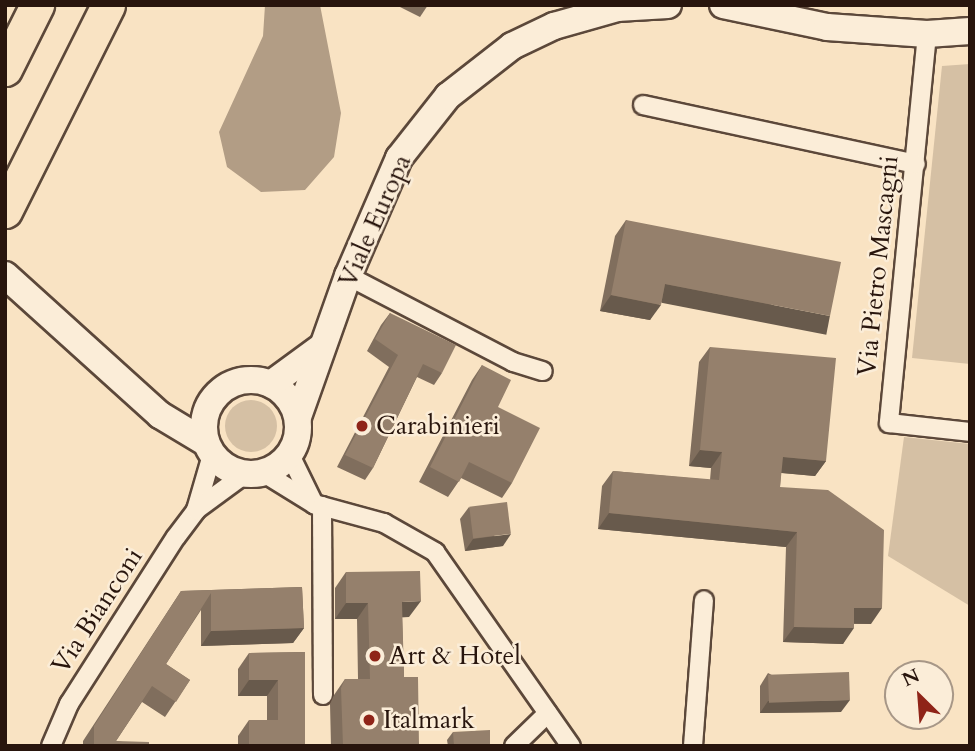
<!DOCTYPE html>
<html>
<head>
<meta charset="utf-8">
<style>
	body { margin:0 }
	#map { position:relative; width:975px; height:751px; overflow:hidden; background:#f9e3c3; font-family:Cardo,serif }
	div>[style] { position:absolute }
	[style*='--x'] { left:calc(var(--x)*1px); top:calc(var(--y)*1px); width:calc(var(--w)*1px); rotate:calc(var(--a)*1deg) }
	.green>* { inset:0; background:#d5c0a4 }
	.round { border-radius:50% }
	.water>* { inset:0; background:#b29d85 }
	.roads { filter:drop-shadow(2px 0 #5c483a) drop-shadow(-2px 0 #5c483a) drop-shadow(0 2px #5c483a) drop-shadow(0 -2px #5c483a) }
	.street>* { height:18px; margin:-9px; padding:0 9px; transform-origin:9px; border-radius:9px; background:#fbedd8 }
	.secondary>* { height:26px; margin:-13px; padding:0 13px; transform-origin:13px; border-radius:13px; background:#fbedd8 }
	.secondary>.ring { margin:-13px; padding:0; box-sizing:content-box; background:none; border:26px solid #fbedd8; border-radius:50% }
	.highway>* { height:33px; margin:-16.5px; padding:0 16.5px; transform-origin:16.5px; border-radius:16.5px; background:#f9e3c3 }
	.wall>* { inset:0; background:#806e5d }
	.shaded-wall>* { inset:0; background:#685a4c; transform-origin:0 0 }
	.building>* { inset:0; background:#95806c; transform-origin:0 0 }
	.dots>* { width:19px; height:19px; translate:-50% -50%; box-sizing:border-box; border:4px solid #fbedd8; border-radius:50% }
	span { translate:-50% -50%; white-space:nowrap; text-align:center; line-height:1.15; -webkit-text-stroke:5px #fbedd8; paint-order:stroke }
	.street-label { font-size:26px; color:#28150d }
	.poi-label { font-size:26px; color:#28150d }
	.left { translate:0 -50%; text-align:left }
	.frame { position:absolute; inset:0; border:7px solid #28150d; pointer-events:none }
	.north { position:absolute; left:884px; top:660px; width:70px; height:70px; box-sizing:border-box; background:#fbedd8; border:2px solid #a79787; border-radius:50%; rotate:335deg; font-size:19px; font-weight:700; line-height:28px; text-align:center; color:#28150d }
	.north::after { content:''; display:block; margin:auto; width:24px; height:32px; background:#8f2418; clip-path:polygon(50% 0,100% 100%,50% 72%,0 100%) }
</style>
</head>
<body>
<div id="map">
	<div class="green">
		<i style="clip-path:polygon(970px 64px,970px 364px,912px 358px,942px 66px)"></i>
		<i class="round" style="left:225px;top:400px;width:52px;height:52px"></i>
		<i style="clip-path:polygon(904px 437px,970px 444px,970px 606px,888px 556px)"></i>
	</div>
	<div class="water">
		<i style="clip-path:polygon(265px 5px,320px 5px,341px 113px,334px 157px,305px 190px,261px 192px,227px 167px,219px 132px,263px 36px)"></i>
	</div>
	<div class="roads">
		<div class="street">
			<i style="--x:927;--y:34;--w:391;--a:95.6"></i>
			<i style="--x:889;--y:423;--w:81;--a:6.3"></i>
			<i style="--x:643;--y:105;--w:279;--a:12.2"></i>
			<i style="--x:348;--y:276;--w:186;--a:27.5"></i>
			<i style="--x:513;--y:362;--w:31;--a:17"></i>
			<i style="--x:290;--y:455;--w:55;--a:63.9"></i>
			<i style="--x:264;--y:473;--w:59;--a:31.8"></i>
			<i style="--x:314;--y:504;--w:73;--a:15.2"></i>
			<i style="--x:384;--y:523;--w:59;--a:29.6"></i>
			<i style="--x:435;--y:552;--w:237;--a:55"></i>
			<i style="--x:322;--y:506;--w:189;--a:89.7"></i>
			<i style="--x:196;--y:510;--w:57;--a:-73.8"></i>
			<i style="--x:51;--y:746;--w:46;--a:-66.8"></i>
			<i style="--x:69;--y:704;--w:198;--a:-57.4"></i>
			<i style="--x:176;--y:537;--w:34;--a:-53"></i>
			<i style="--x:196;--y:510;--w:61;--a:-36.3"></i>
			<i style="--x:514;--y:746;--w:47;--a:-44.1"></i>
			<i style="--x:693;--y:746;--w:146;--a:-85.7"></i>
		</div>
		<div class="secondary">
			<i style="--x:723;--y:5;--w:106;--a:11.9"></i>
			<i style="--x:827;--y:27;--w:100;--a:4"></i>
			<i style="--x:927;--y:34;--w:43;--a:-4"></i>
			<i style="--x:5;--y:275;--w:209;--a:42.1"></i>
			<i style="--x:160;--y:415;--w:52;--a:31"></i>
			<i class="ring" style="left:204px;top:380px;width:68px;height:68px"></i>
			<i style="--x:271;--y:384;--w:61;--a:-36.3"></i>
			<i style="--x:298;--y:417;--w:150;--a:-70.5"></i>
			<i style="--x:348;--y:276;--w:129;--a:-66.6"></i>
			<i style="--x:399;--y:158;--w:79;--a:-51.7"></i>
			<i style="--x:448;--y:96;--w:81;--a:-38"></i>
			<i style="--x:512;--y:46;--w:47;--a:-25.5"></i>
			<i style="--x:554;--y:26;--w:66;--a:-15.9"></i>
			<i style="--x:617;--y:8;--w:51;--a:-3.4"></i>
		</div>
		<div class="highway">
			<i style="--x:5;--y:69;--w:72;--a:-63.4"></i>
			<i style="--x:5;--y:211;--w:230;--a:-63.4"></i>
		</div>
	</div>
	<div class="wall">
		<i style="clip-path:polygon(396px 5px,428px 5px,420px 17px)"></i>
		<i style="clip-path:polygon(626px 220px,819px 332px,661px 302px,650px 320px,600px 311px,615px 236px)"></i>
		<i style="clip-path:polygon(390px 313px,442px 373px,434px 385px,417px 377px,373px 468px,365px 480px,337px 467px,389px 367px,367px 351px,381px 325px)"></i>
		<i style="clip-path:polygon(710px 347px,826px 461px,815px 476px,781px 473px,780px 487px,871px 624px,854px 624px,843px 644px,783px 642px,786px 547px,598px 529px,602px 486px,613px 471px,710px 480px,711px 468px,689px 466px,699px 362px)"></i>
		<i style="clip-path:polygon(482px 365px,498px 407px,512px 483px,502px 498px,461px 478px,448px 497px,419px 482px,472px 380px)"></i>
		<i style="clip-path:polygon(469px 507px,503px 546px,465px 551px,460px 519px)"></i>
		<i style="clip-path:polygon(346px 572px,409px 617px,402px 617px,404px 677px,419px 746px,331px 746px,330px 704px,334px 695px,345px 679px,358px 679px,357px 619px,335px 619px,335px 588px)"></i>
		<i style="clip-path:polygon(302px 587px,304px 628px,293px 643px,201px 646px,201px 610px,166px 664px,190px 680px,165px 717px,142px 702px,116px 741px,149px 746px,83px 746px,83px 741px,181px 591px)"></i>
		<i style="clip-path:polygon(305px 652px,305px 746px,238px 746px,238px 736px,249px 720px,267px 720px,267px 696px,238px 696px,238px 669px,249px 653px)"></i>
		<i style="clip-path:polygon(768px 673px,841px 712px,760px 713px,760px 686px)"></i>
		<i style="clip-path:polygon(453px 732px,490px 746px,448px 746px,447px 740px)"></i>
	</div>
	<div class="shaded-wall">
		<i style="left:665px;top:284px;width:168px;height:19px;rotate:11deg"></i>
		<i style="clip-path:polygon(611px 295px,661px 305px,650px 320px,600px 311px)"></i>
		<i style="clip-path:polygon(700px 450px,722px 452px,711px 468px,689px 466px)"></i>
		<i style="clip-path:polygon(783px 457px,826px 461px,815px 476px,772px 472px)"></i>
		<i style="clip-path:polygon(609px 513px,797px 532px,786px 547px,598px 529px)"></i>
		<i style="clip-path:polygon(511px 534px,503px 546px,465px 551px,473px 539px)"></i>
		<i style="clip-path:polygon(421px 601px,409px 617px,391px 618px,402px 602px)"></i>
		<i style="clip-path:polygon(346px 603px,368px 603px,357px 619px,335px 619px)"></i>
		<i style="clip-path:polygon(854px 608px,882px 608px,871px 624px,843px 623px)"></i>
		<i style="clip-path:polygon(794px 627px,854px 628px,843px 644px,783px 642px)"></i>
		<i style="clip-path:polygon(304px 628px,293px 643px,201px 646px,211px 631px)"></i>
		<i style="clip-path:polygon(249px 680px,278px 680px,267px 696px,238px 696px)"></i>
		<i style="clip-path:polygon(850px 700px,841px 712px,760px 713px,768px 701px)"></i>
	</div>
	<div class="building">
		<i style="clip-path:polygon(626px 220px,841px 262px,830px 316px,665px 284px,661px 305px,611px 295px)"></i>
		<i style="clip-path:polygon(390px 313px,456px 345px,442px 373px,423px 364px,373px 468px,345px 455px,398px 355px,375px 339px)"></i>
		<i style="clip-path:polygon(710px 347px,836px 358px,826px 461px,783px 457px,780px 487px,828px 490px,884px 530px,882px 608px,854px 608px,854px 628px,794px 627px,797px 532px,609px 513px,613px 471px,719px 480px,722px 452px,700px 450px)"></i>
		<i style="clip-path:polygon(482px 365px,511px 380px,498px 407px,540px 428px,512px 483px,469px 462px,459px 482px,430px 467px)"></i>
		<i style="left:507px;top:502px;width:32px;height:38px;rotate:83deg"></i>
		<i style="clip-path:polygon(420px 571px,421px 601px,402px 602px,404px 677px,418px 677px,419px 746px,343px 746px,341px 688px,345px 679px,370px 679px,368px 603px,346px 603px,346px 572px)"></i>
		<i style="clip-path:polygon(302px 587px,304px 628px,211px 631px,211px 593px,166px 664px,190px 680px,176px 702px,152px 686px,116px 741px,149px 742px,149px 746px,94px 746px,94px 726px,181px 591px)"></i>
		<i style="clip-path:polygon(305px 652px,305px 746px,249px 746px,249px 720px,278px 720px,278px 680px,249px 680px,249px 653px)"></i>
		<i style="left:849px;top:672px;width:28px;height:81px;rotate:88deg"></i>
		<i style="clip-path:polygon(490px 730px,490px 746px,454px 746px,453px 732px)"></i>
	</div>
	<div class="dots">
		<i style="left:362px;top:426px;background:#8f2418"></i>
		<i style="left:375px;top:656px;background:#8f2418"></i>
		<i style="left:369px;top:720px;background:#8f2418"></i>
	</div>
	<div class="street-label">
		<span style="left:375px;top:221px;rotate:-66deg">Viale Europa</span>
		<span style="left:878px;top:266px;rotate:-84deg">Via Pietro Mascagni</span>
		<span style="left:97px;top:611px;rotate:-57deg">Via Bianconi</span>
	</div>
	<div class="poi-label">
		<span class="left" style="left:376px;top:426px">Carabinieri</span>
		<span class="left" style="left:389px;top:656px">Art &amp; Hotel</span>
		<span class="left" style="left:383px;top:720px">Italmark</span>
	</div>
	<div class="frame"></div>
	<div class="north">N</div>
</div>
</body>
</html>
